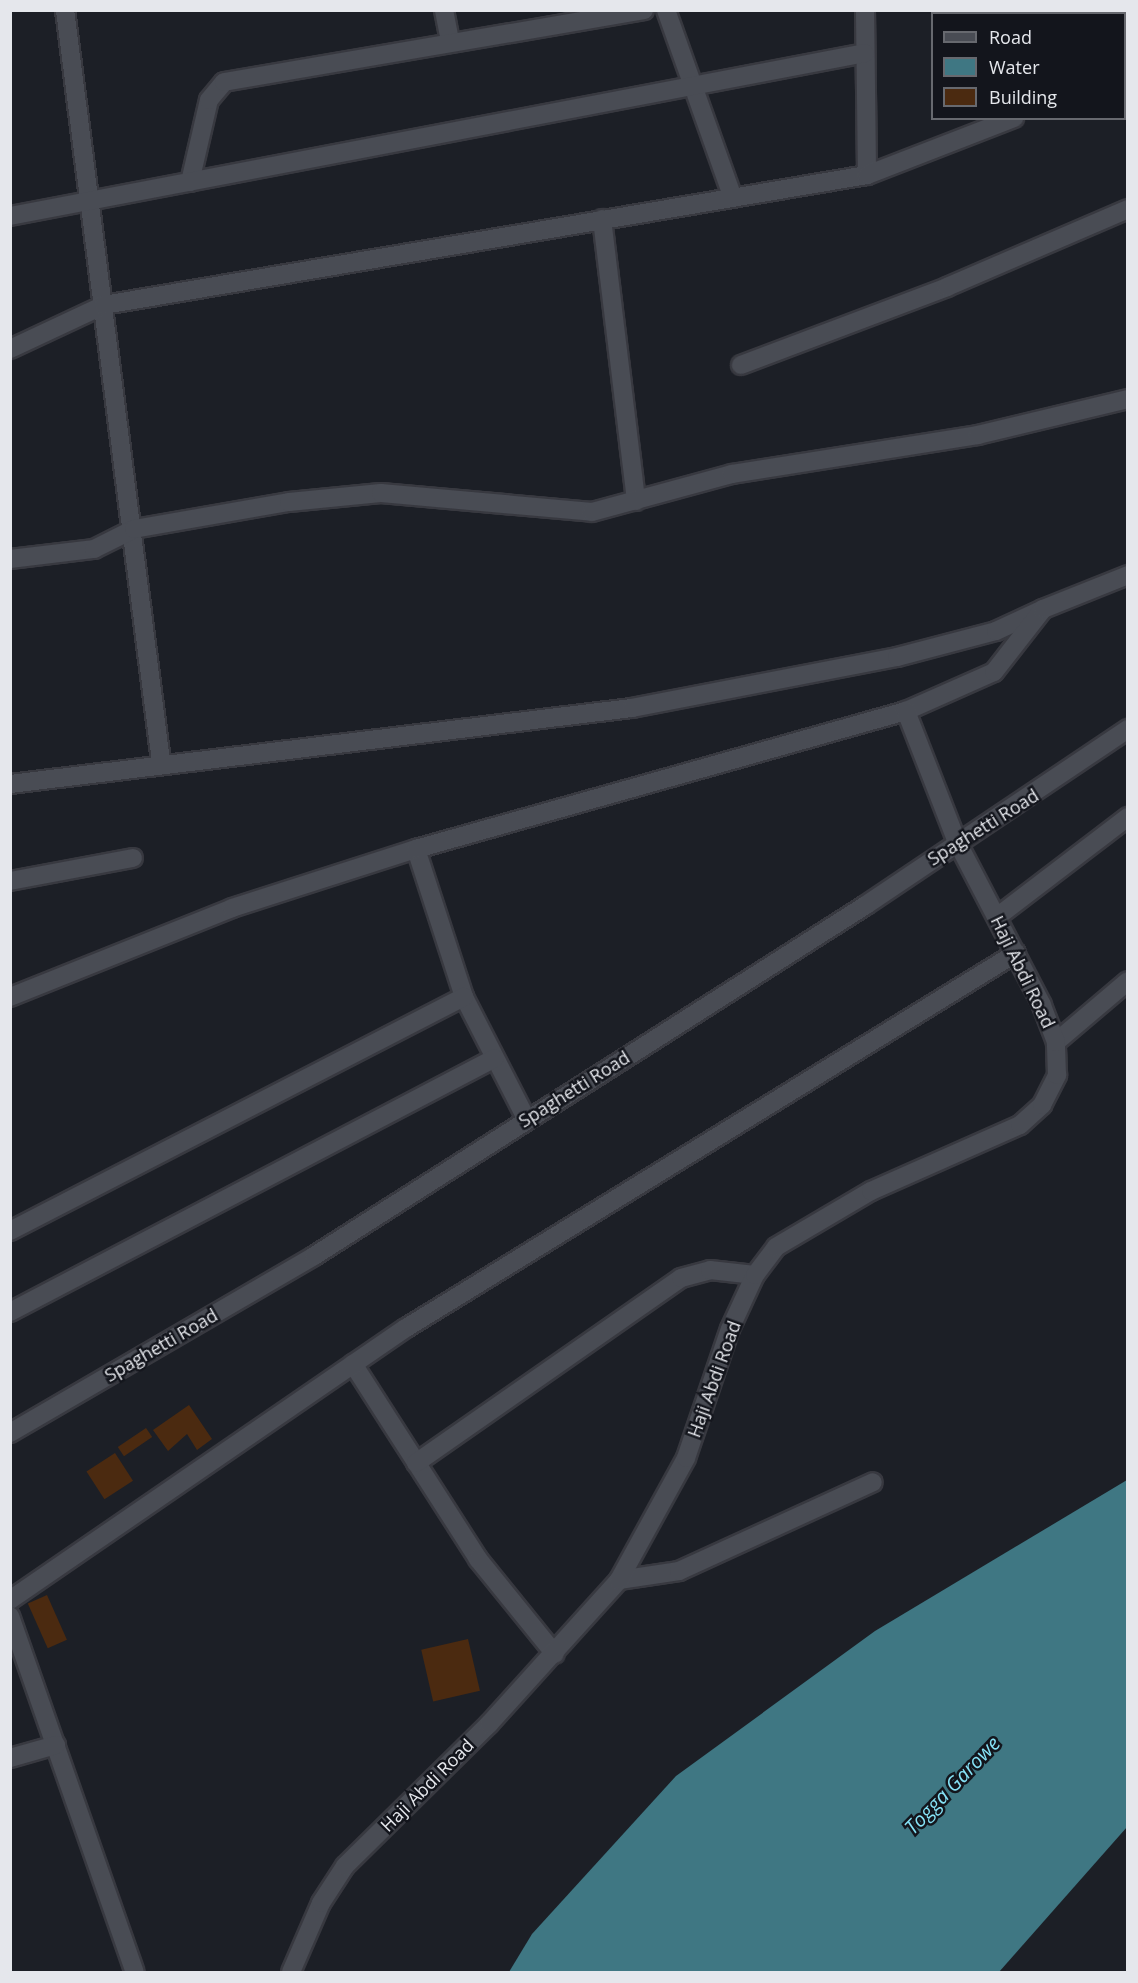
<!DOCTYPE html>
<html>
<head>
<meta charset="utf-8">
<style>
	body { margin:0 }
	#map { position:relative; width:1138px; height:1983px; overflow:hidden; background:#1c1f26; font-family:"Open Sans",sans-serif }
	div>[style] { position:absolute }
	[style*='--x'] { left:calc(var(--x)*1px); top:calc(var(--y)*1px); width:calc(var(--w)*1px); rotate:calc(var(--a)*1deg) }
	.water>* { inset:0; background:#3f7783 }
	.building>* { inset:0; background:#4b2a10; transform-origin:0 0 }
	.roads { filter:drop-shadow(2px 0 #383940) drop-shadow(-2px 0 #383940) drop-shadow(0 2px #383940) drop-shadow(0 -2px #383940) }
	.minor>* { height:18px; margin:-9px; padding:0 9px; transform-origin:9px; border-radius:9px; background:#494c54 }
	span { translate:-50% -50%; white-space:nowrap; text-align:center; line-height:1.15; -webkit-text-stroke:5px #13151c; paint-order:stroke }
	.street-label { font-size:18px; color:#e5e7ec }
	.water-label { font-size:20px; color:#86e2f6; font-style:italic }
	.frame { position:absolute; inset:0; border:12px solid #e5e7ec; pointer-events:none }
	.legend { position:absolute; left:931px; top:12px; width:195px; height:108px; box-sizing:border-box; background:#13151c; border:2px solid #67696f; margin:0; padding:8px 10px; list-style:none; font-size:18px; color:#e5e7ec }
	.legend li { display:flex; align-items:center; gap:12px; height:30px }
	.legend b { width:30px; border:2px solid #67696f }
</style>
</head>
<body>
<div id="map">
	<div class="water">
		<i style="clip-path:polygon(1127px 1480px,1127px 1827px,999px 1972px,509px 1972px,532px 1934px,676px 1776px,875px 1631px)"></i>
	</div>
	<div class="building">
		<i style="clip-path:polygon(189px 1405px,212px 1439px,197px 1450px,187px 1434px,168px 1451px,153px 1430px)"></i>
		<i style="left:146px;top:1428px;width:11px;height:34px;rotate:56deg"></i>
		<i style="left:115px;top:1453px;width:33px;height:34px;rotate:57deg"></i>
		<i style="left:47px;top:1595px;width:49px;height:21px;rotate:66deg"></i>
		<i style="left:468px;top:1639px;width:53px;height:48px;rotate:77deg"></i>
	</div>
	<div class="roads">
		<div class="minor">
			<i style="--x:65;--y:10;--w:758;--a:82.72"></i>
			<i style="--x:444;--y:10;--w:33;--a:79"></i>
			<i style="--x:666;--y:10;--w:196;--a:70.4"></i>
			<i style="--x:865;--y:10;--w:165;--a:89.3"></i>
			<i style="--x:1124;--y:63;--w:4;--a:-14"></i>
			<i style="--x:190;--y:182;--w:84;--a:-77"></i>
			<i style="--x:209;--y:100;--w:23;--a:-50"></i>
			<i style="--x:224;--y:82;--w:426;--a:-9.7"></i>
			<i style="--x:10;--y:216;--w:870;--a:-10.79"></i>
			<i style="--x:602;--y:219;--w:284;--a:83.1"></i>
			<i style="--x:10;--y:349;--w:104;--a:-25.1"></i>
			<i style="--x:104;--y:305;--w:774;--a:-9.67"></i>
			<i style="--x:867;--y:175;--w:158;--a:-21.2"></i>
			<i style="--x:741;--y:365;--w:220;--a:-20.7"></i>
			<i style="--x:947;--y:287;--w:197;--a:-23.3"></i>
			<i style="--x:10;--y:559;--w:85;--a:-6.8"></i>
			<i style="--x:94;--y:549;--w:45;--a:-26.6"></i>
			<i style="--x:134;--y:529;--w:157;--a:-9.9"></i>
			<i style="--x:289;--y:502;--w:92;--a:-5.6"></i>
			<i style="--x:381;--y:493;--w:212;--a:5.1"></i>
			<i style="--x:592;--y:512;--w:145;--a:-15.2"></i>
			<i style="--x:732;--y:474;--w:249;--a:-9"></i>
			<i style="--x:978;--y:435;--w:154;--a:-13.5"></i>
			<i style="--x:10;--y:784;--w:627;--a:-6.97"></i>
			<i style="--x:632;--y:708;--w:270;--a:-10.9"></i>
			<i style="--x:897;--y:657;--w:102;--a:-14.7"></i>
			<i style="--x:996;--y:631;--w:50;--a:-25"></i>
			<i style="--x:416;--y:849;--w:156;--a:72"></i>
			<i style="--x:464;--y:997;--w:136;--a:62.9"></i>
			<i style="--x:10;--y:881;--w:125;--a:-10.6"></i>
			<i style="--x:997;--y:917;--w:165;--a:-37.4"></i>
			<i style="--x:10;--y:997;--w:239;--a:-21.8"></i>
			<i style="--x:232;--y:908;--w:193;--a:-17.8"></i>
			<i style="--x:416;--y:849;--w:509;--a:-15.73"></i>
			<i style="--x:906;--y:711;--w:96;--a:-23.9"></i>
			<i style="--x:994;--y:672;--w:80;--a:-52.1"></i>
			<i style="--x:1043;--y:609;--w:92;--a:-21.8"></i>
			<i style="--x:1056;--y:1042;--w:94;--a:-40.3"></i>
			<i style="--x:10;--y:1231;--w:511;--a:-27.27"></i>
			<i style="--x:10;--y:1312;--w:547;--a:-27.64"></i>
			<i style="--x:353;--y:1364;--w:232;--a:57.3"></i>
			<i style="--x:478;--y:1559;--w:122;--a:51"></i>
			<i style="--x:10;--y:1433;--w:352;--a:-30.2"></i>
			<i style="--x:314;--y:1256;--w:654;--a:-32.45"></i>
			<i style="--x:866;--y:905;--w:316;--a:-33.9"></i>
			<i style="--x:416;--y:1463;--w:323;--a:-34.9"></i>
			<i style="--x:681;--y:1278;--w:30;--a:-15"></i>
			<i style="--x:710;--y:1270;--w:45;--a:6.3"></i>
			<i style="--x:619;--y:1580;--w:61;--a:-8.5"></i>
			<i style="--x:679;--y:1571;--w:213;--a:-24.6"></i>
			<i style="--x:10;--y:1600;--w:480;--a:-34.5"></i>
			<i style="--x:406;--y:1328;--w:716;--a:-31.58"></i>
			<i style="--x:10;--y:1616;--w:377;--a:70.7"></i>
			<i style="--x:10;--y:1758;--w:48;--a:-15.8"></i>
			<i style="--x:291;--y:1972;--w:75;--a:-66.5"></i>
			<i style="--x:321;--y:1903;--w:44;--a:-57"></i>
			<i style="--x:345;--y:1866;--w:202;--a:-44.6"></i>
			<i style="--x:489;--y:1724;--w:194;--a:-47.9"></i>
			<i style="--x:619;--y:1580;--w:139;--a:-61.2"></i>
			<i style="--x:686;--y:1458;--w:136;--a:-71.2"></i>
			<i style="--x:730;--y:1329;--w:60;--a:-65.2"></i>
			<i style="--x:755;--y:1275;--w:35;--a:-53"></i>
			<i style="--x:776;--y:1247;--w:110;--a:-30.5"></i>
			<i style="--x:871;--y:1191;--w:163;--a:-23.9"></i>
			<i style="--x:1020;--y:1125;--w:30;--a:-42"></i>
			<i style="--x:1042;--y:1105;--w:34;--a:-63"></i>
			<i style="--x:1057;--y:1075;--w:33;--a:-92"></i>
			<i style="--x:1056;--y:1042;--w:40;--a:-111"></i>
			<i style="--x:1042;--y:1005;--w:184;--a:-117.5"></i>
			<i style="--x:957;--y:842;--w:141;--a:-111.3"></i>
		</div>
	</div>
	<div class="street-label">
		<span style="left:983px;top:827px;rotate:-32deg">Spaghetti Road</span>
		<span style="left:1023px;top:972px;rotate:64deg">Haji Abdi Road</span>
		<span style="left:574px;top:1089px;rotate:-32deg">Spaghetti Road</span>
		<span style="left:161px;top:1345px;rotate:-30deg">Spaghetti Road</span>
		<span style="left:714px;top:1379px;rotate:-70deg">Haji Abdi Road</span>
		<span style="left:427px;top:1785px;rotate:-45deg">Haji Abdi Road</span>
	</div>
	<div class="water-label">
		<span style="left:952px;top:1785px;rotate:-46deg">Togga Garowe</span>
	</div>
	<div class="frame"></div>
	<ul class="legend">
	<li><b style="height:8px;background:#494c54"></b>Road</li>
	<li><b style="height:16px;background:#3f7783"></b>Water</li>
	<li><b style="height:16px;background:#4b2a10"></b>Building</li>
	</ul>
</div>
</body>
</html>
